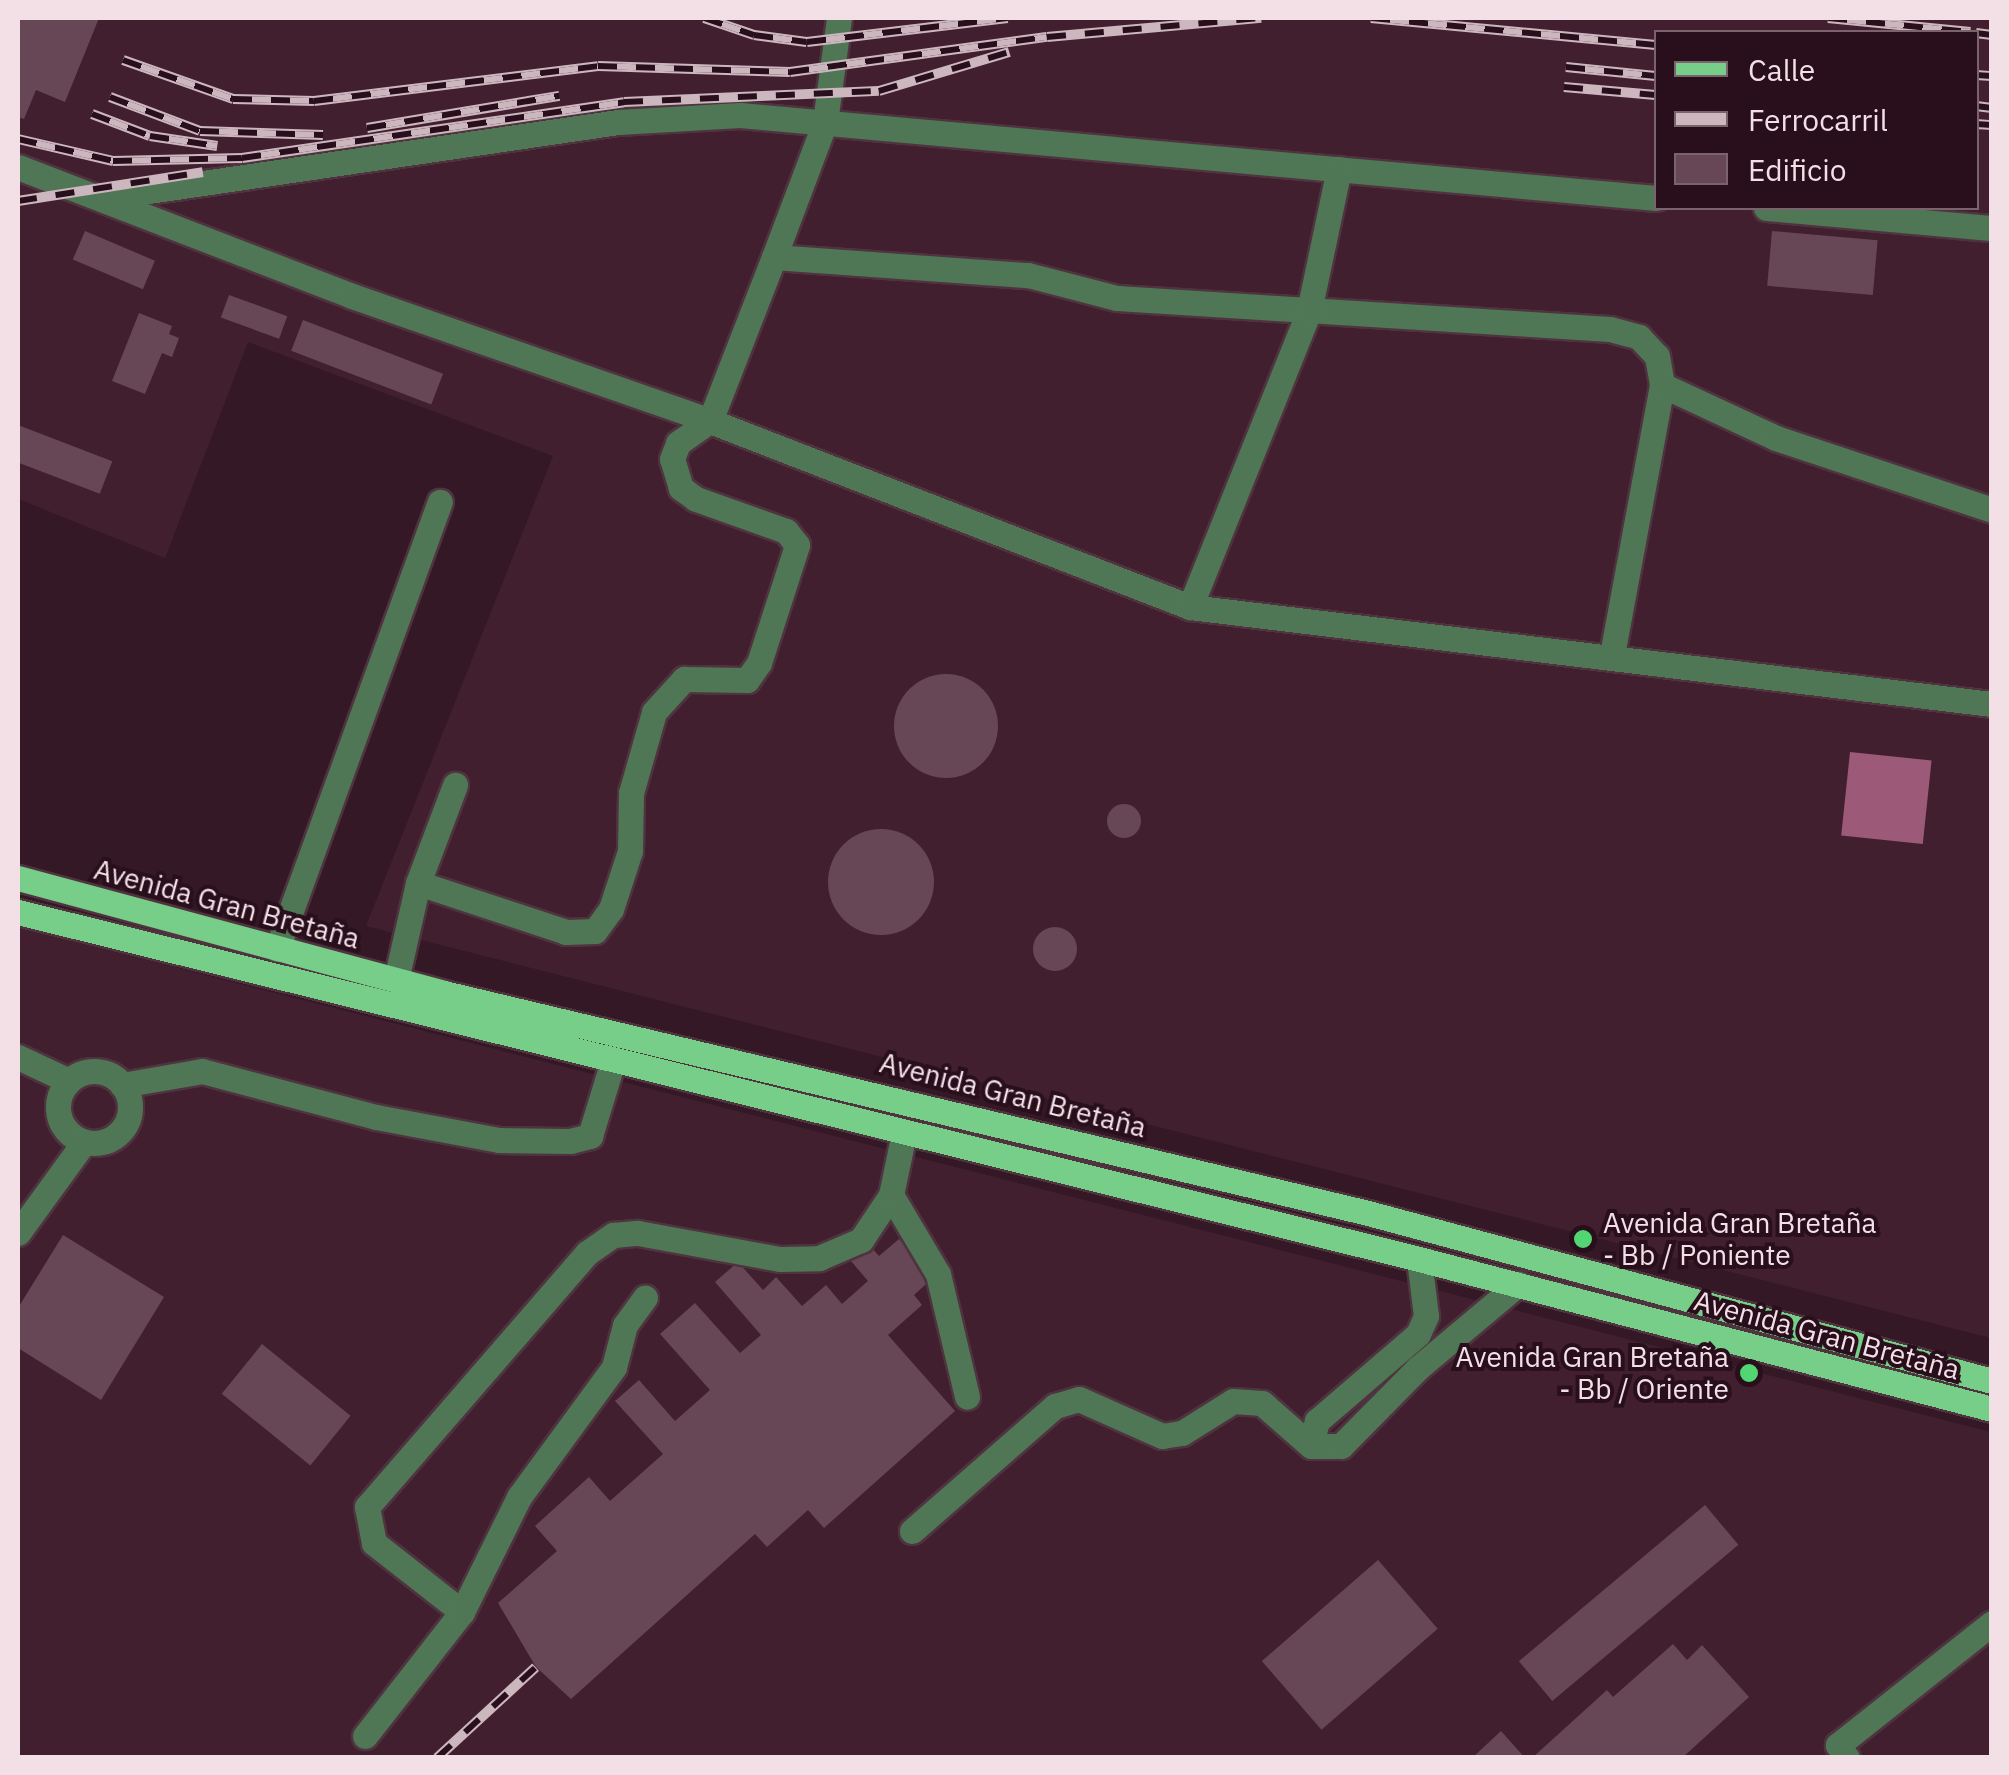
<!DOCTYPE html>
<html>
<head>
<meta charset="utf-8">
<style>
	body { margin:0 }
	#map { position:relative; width:2009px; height:1775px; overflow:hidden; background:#341825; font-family:"IBM Plex Sans",sans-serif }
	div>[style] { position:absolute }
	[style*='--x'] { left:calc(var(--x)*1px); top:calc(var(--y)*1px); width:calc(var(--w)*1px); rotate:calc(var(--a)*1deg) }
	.built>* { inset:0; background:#421f2f }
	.water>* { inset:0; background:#9c5a78; transform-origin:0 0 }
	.building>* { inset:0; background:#674755; transform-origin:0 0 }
	.round { border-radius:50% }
	.roads { filter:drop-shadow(2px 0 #4f3440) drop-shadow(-2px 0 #4f3440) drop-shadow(0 2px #4f3440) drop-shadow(0 -2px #4f3440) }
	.minor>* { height:25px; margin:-12.5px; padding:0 12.5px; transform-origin:12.5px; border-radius:12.5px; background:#4f7756 }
	.minor>.ring { margin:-12.5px; padding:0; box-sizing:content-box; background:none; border:25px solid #4f7756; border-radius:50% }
	.major>* { height:25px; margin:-12.5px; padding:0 12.5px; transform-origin:12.5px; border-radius:12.5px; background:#77ce88 }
	.rail>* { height:10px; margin-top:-5px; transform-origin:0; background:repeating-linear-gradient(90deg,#290f1b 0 19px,#ccb7bf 0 38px); box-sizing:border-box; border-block:2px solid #ccb7bf }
	.dots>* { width:28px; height:28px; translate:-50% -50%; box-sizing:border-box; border:5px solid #290f1b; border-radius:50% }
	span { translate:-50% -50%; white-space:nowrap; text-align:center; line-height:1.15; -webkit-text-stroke:8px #290f1b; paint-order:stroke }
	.street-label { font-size:28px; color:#f3e0e7 }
	.poi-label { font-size:28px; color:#f3e0e7 }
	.left { translate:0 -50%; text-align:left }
	.right { translate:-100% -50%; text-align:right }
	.frame { position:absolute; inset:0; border:20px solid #f3e0e7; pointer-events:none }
	.legend { position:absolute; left:1654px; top:30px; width:325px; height:180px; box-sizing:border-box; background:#290f1b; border:2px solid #7a636d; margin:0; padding:12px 18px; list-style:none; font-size:30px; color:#f3e0e7 }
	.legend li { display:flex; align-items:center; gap:20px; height:50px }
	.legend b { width:50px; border:2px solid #7a636d }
</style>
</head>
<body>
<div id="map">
	<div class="built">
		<i style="clip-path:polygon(evenodd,18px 18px,1991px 18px,1991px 1338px,366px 926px,553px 456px,248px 342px,165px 558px,18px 499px,18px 18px,1656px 32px,1976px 32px,1976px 208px,1656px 208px,1656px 32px)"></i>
		<i style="clip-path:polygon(18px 927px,1991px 1432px,1991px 1757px,18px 1757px)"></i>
	</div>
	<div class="water">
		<i style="left:1850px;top:752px;width:82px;height:84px;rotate:6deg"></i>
	</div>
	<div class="building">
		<i style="clip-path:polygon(18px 18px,99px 18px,65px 102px,36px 90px,24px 119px,18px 117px)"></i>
		<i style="left:85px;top:231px;width:76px;height:31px;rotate:23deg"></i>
		<i style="left:1772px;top:231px;width:106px;height:55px;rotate:5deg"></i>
		<i style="left:229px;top:295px;width:62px;height:24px;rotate:20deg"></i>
		<i style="clip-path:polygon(139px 313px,172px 326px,169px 334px,179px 338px,172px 357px,162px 353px,145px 394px,112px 381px)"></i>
		<i style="left:303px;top:320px;width:150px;height:33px;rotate:21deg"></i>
		<i style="left:18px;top:425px;width:101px;height:35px;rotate:21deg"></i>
		<i class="round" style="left:894px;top:674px;width:104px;height:104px"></i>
		<i class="round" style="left:1107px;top:804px;width:34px;height:34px"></i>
		<i class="round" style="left:828px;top:829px;width:106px;height:106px"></i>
		<i class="round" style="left:1033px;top:927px;width:44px;height:44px"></i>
		<i style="clip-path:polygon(63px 1235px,164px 1297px,101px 1400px,18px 1348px,18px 1308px)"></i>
		<i style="clip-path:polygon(899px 1239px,933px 1278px,914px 1295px,922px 1305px,888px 1335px,955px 1411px,824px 1528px,808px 1510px,767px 1547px,755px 1534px,571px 1699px,536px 1667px,498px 1603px,557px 1551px,535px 1526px,589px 1477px,610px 1501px,663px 1454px,615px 1401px,639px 1380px,675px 1421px,710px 1390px,660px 1334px,695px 1303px,740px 1353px,761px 1335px,715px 1282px,738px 1262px,763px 1290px,776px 1277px,802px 1306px,826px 1285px,842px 1304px,868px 1281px,851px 1261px,869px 1245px,879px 1256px)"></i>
		<i style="left:262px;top:1344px;width:114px;height:64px;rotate:39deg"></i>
		<i style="left:1705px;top:1505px;width:52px;height:243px;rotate:50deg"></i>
		<i style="left:1378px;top:1560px;width:91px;height:154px;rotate:49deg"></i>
		<i style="clip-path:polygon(1673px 1644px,1687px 1660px,1702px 1645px,1749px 1697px,1682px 1758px,1532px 1758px,1607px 1690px,1613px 1697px)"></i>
		<i style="clip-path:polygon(1501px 1731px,1525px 1758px,1472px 1758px)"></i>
	</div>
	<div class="roads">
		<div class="minor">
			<i style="--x:18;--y:167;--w:358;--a:21.1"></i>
			<i style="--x:352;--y:296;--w:379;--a:19.2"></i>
			<i style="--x:710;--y:421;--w:515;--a:21.18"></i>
			<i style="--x:1190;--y:607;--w:808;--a:6.9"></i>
			<i style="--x:101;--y:198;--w:523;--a:-8.36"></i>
			<i style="--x:618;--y:122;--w:122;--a:-3.3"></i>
			<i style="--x:740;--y:115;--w:920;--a:5.18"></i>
			<i style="--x:1766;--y:208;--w:227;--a:5.1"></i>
			<i style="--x:774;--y:257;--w:255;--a:4.1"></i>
			<i style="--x:1028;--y:275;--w:92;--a:14.5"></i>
			<i style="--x:1117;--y:298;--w:494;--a:3.6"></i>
			<i style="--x:1610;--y:329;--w:30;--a:15"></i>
			<i style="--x:1639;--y:337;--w:26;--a:47"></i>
			<i style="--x:1657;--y:356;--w:29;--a:80"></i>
			<i style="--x:1662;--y:385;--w:276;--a:100.5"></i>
			<i style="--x:1662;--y:385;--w:126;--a:24.9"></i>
			<i style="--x:1776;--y:438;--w:228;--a:18.4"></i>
			<i style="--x:1190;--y:607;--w:319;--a:-68.1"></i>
			<i style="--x:1309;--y:311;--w:145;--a:-78.1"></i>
			<i style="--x:418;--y:883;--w:156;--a:18.3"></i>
			<i style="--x:566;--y:932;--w:29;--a:-2"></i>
			<i style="--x:595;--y:931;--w:27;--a:-54"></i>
			<i style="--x:611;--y:909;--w:61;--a:-71.9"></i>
			<i style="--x:630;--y:851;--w:58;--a:-89"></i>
			<i style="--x:631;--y:793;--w:84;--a:-74.1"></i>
			<i style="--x:654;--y:712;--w:45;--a:-47.7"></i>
			<i style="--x:684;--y:679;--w:63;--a:0.9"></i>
			<i style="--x:747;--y:680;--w:21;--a:-55"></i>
			<i style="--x:759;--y:663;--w:124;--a:-72.1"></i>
			<i style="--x:797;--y:545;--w:18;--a:-128"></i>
			<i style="--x:786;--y:531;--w:96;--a:-160.4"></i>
			<i style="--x:696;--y:499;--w:19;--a:-144"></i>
			<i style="--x:681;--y:488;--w:30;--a:-107"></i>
			<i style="--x:672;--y:459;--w:17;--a:-69"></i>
			<i style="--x:678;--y:443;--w:39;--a:-35"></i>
			<i style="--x:710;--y:421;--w:176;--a:-68.7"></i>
			<i style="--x:774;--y:257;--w:144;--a:-69.3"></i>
			<i style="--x:825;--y:122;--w:105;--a:-82.3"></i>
			<i style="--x:277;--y:949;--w:476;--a:-70"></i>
			<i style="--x:396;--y:980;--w:99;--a:-77.2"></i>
			<i style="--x:418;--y:883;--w:105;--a:-69.3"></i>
			<i style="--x:18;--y:1057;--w:56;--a:25.2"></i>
			<i class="ring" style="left:58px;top:1071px;width:47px;height:47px"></i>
			<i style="--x:122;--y:1085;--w:81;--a:-9.9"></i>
			<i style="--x:202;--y:1071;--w:180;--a:14.8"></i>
			<i style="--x:376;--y:1117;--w:125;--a:10.6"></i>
			<i style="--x:499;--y:1140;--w:71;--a:0.8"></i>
			<i style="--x:570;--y:1141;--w:21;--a:-14"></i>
			<i style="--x:590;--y:1136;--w:78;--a:-73"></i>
			<i style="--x:891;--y:1195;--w:92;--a:59.3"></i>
			<i style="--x:938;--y:1274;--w:126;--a:76.7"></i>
			<i style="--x:18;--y:1233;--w:112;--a:-54"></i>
			<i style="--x:1311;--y:1446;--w:26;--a:-77"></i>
			<i style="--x:1317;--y:1421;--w:133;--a:-40.7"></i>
			<i style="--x:1418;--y:1334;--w:20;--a:-66"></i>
			<i style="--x:1426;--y:1316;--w:57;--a:-97"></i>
			<i style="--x:912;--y:1531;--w:190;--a:-41.2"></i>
			<i style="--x:1055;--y:1406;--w:25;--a:-16"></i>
			<i style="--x:1079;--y:1399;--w:91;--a:24"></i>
			<i style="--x:1162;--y:1436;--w:20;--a:-9"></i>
			<i style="--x:1182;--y:1433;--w:60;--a:-32.1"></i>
			<i style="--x:1233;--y:1401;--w:29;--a:4"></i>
			<i style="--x:1262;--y:1403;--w:65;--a:41.3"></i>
			<i style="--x:1311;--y:1446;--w:30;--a:0"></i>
			<i style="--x:1341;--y:1446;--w:110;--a:-45.4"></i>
			<i style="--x:1418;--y:1368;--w:131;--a:-40"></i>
			<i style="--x:462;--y:1612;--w:112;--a:-141.9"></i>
			<i style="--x:374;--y:1543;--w:37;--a:-101"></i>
			<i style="--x:367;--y:1507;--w:336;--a:-49.1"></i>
			<i style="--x:587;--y:1253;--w:32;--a:-35"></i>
			<i style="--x:613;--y:1235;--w:25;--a:-5"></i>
			<i style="--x:638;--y:1233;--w:144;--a:10.4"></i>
			<i style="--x:780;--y:1259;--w:39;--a:-1"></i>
			<i style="--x:819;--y:1258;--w:46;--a:-23.2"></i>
			<i style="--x:861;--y:1240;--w:54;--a:-56.3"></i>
			<i style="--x:891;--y:1195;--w:63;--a:-78.2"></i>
			<i style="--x:365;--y:1736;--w:157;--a:-52"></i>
			<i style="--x:462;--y:1612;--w:128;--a:-63.6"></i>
			<i style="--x:519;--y:1497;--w:161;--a:-53.8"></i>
			<i style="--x:614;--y:1367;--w:43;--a:-75.3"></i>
			<i style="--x:625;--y:1325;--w:34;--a:-54"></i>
			<i style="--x:1847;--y:1758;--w:16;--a:-125"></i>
			<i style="--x:1838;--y:1745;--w:196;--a:-38.4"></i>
		</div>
		<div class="major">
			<i style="--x:18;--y:878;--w:441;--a:15.1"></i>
			<i style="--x:444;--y:993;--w:950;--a:13.39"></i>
			<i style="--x:1368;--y:1213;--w:646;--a:15.07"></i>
			<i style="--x:18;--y:912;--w:1443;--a:13.91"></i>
			<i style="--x:1419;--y:1259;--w:592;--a:14.67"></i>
		</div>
	</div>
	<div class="rail">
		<i style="--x:704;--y:18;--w:53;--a:18.8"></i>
		<i style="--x:754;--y:35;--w:53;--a:7.5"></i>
		<i style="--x:807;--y:42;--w:202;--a:-6.8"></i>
		<i style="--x:1371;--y:18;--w:286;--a:5.4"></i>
		<i style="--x:1828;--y:18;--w:143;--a:5.6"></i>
		<i style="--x:1976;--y:33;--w:16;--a:7"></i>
		<i style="--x:123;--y:60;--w:117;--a:19.5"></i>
		<i style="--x:233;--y:99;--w:81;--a:1.4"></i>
		<i style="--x:314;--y:101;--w:286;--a:-7"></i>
		<i style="--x:598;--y:66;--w:192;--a:1.8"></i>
		<i style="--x:790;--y:72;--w:259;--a:-7.8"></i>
		<i style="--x:1047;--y:37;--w:215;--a:-5.1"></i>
		<i style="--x:1566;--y:67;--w:90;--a:5.7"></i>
		<i style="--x:1976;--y:75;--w:16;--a:4"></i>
		<i style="--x:1564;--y:87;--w:92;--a:5"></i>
		<i style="--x:110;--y:97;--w:96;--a:20.7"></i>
		<i style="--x:200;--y:131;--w:123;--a:1.9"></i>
		<i style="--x:1976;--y:106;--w:16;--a:7"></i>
		<i style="--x:92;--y:114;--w:62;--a:20.8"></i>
		<i style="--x:150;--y:136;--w:68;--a:8.5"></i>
		<i style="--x:1976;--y:124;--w:16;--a:4"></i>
		<i style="--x:367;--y:128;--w:195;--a:-9.5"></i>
		<i style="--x:18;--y:139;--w:98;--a:13"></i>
		<i style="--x:113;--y:161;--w:129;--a:-1.3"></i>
		<i style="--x:242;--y:158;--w:386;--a:-8.3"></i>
		<i style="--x:624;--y:102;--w:255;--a:-2.5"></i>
		<i style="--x:879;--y:91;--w:136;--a:-16.7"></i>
		<i style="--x:18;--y:201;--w:187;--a:-8.9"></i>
		<i style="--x:437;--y:1758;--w:134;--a:-42.6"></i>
	</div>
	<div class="dots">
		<i style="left:1583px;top:1239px;background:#52d673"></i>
		<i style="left:1749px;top:1373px;background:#52d673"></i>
	</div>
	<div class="street-label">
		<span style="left:227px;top:904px;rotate:15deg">Avenida Gran Bretaña</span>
		<span style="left:1013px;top:1095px;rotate:14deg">Avenida Gran Bretaña</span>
		<span style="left:1827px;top:1335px;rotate:15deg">Avenida Gran Bretaña</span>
	</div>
	<div class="poi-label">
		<span class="left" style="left:1603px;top:1239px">Avenida Gran Bretaña<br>- Bb / Poniente</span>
		<span class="right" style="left:1729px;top:1373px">Avenida Gran Bretaña<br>- Bb / Oriente</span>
	</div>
	<div class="frame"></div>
	<ul class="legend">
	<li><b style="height:12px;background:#77ce88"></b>Calle</li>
	<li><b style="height:12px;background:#ccb7bf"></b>Ferrocarril</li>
	<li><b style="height:28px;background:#674755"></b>Edificio</li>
	</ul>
</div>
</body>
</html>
